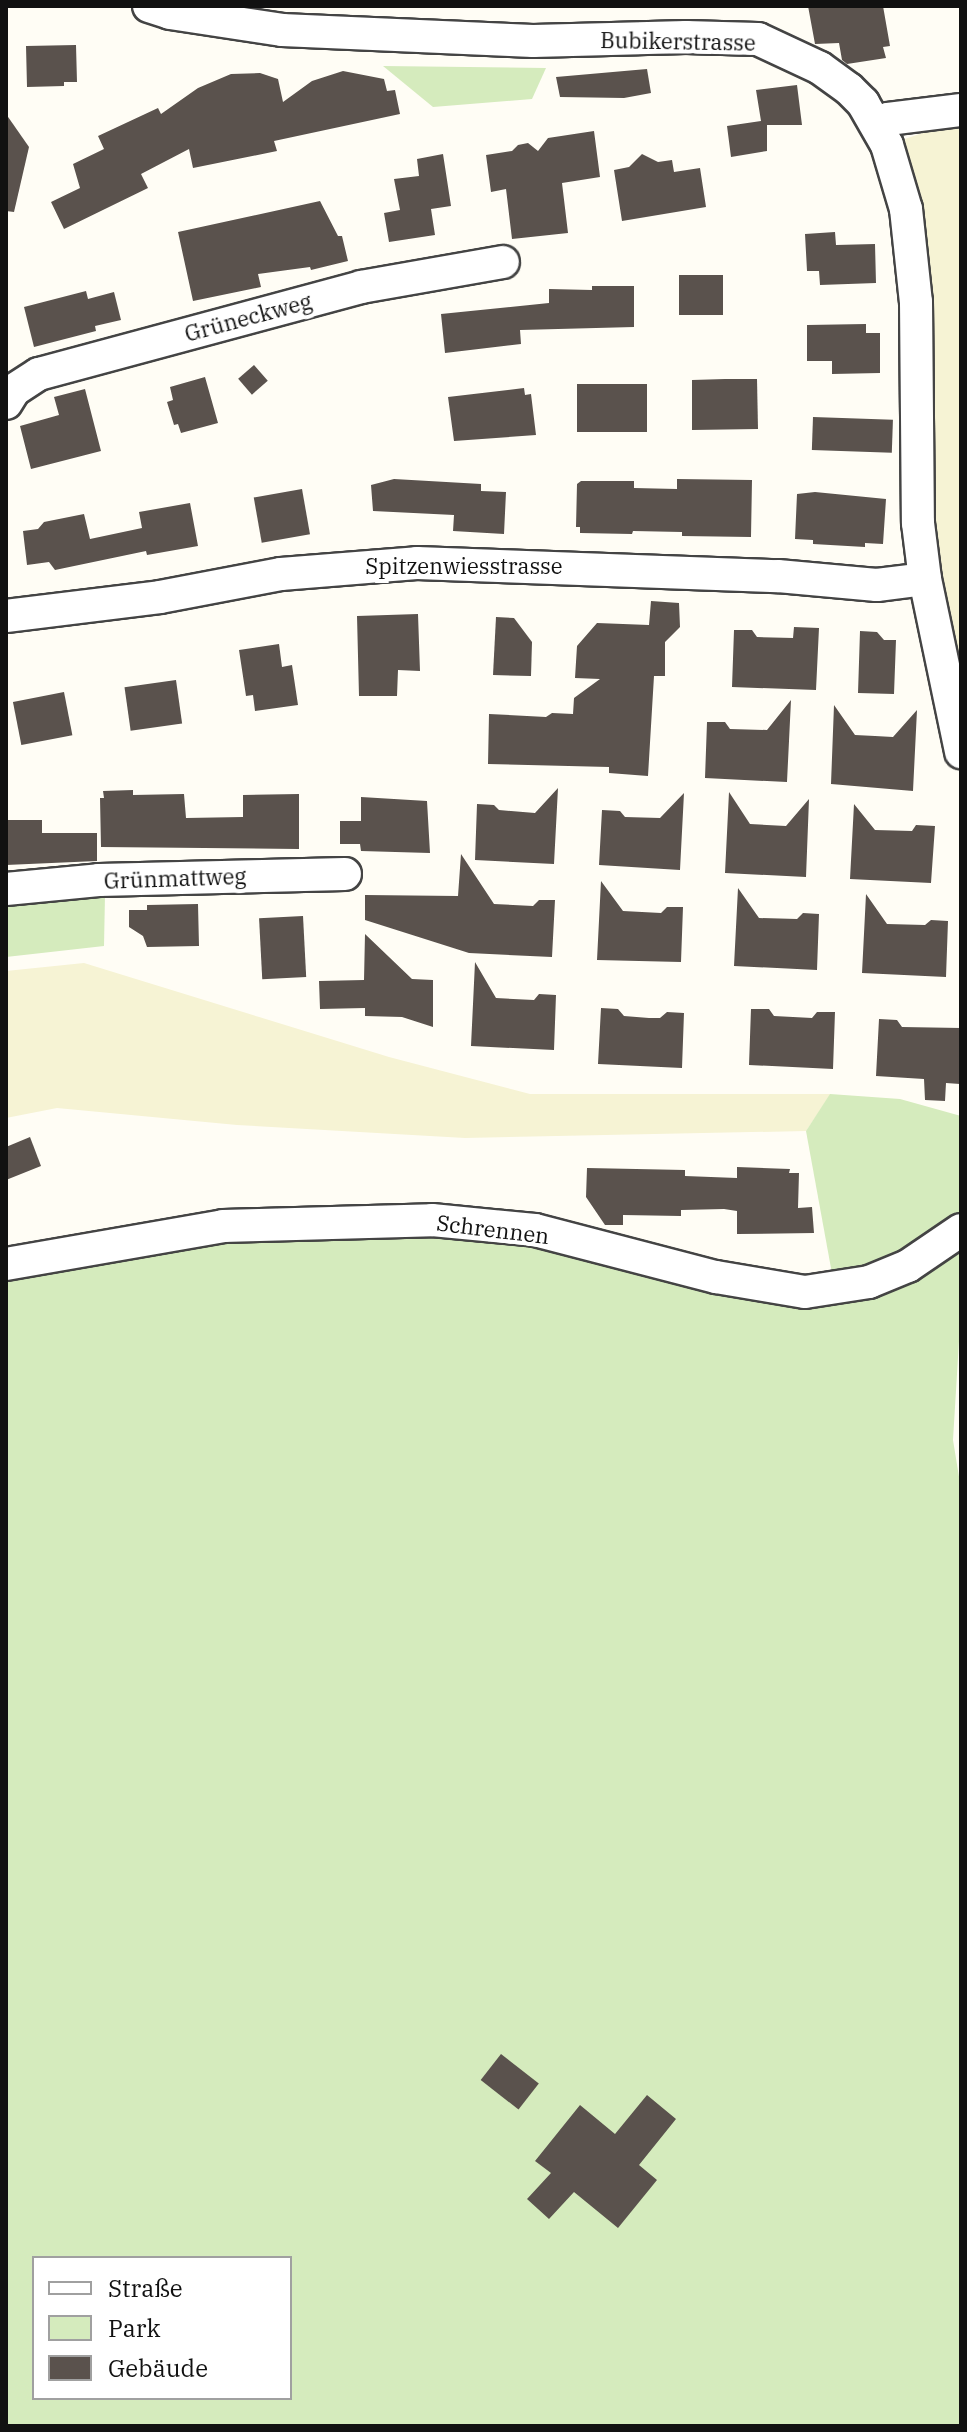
<!DOCTYPE html>
<html>
<head>
<meta charset="utf-8">
<style>
	body { margin:0 }
	#map { position:relative; width:967px; height:2432px; overflow:hidden; background:#fffdf5; font-family:"IBM Plex Serif",serif }
	div>[style] { position:absolute }
	[style*='--x'] { left:calc(var(--x)*1px); top:calc(var(--y)*1px); width:calc(var(--w)*1px); rotate:calc(var(--a)*1deg) }
	.farmland>* { inset:0; background:#f6f3d4 }
	.green>* { inset:0; background:#d5ebbd }
	.building>* { inset:0; background:#5a524d; transform-origin:0 0 }
	.roads { filter:drop-shadow(2px 0 #444) drop-shadow(-2px 0 #444) drop-shadow(0 2px #444) drop-shadow(0 -2px #444) }
	.minor>* { height:32px; margin:-16px; padding:0 16px; transform-origin:16px; border-radius:16px; background:#fff }
	span { translate:-50% -50%; white-space:nowrap; text-align:center; line-height:1.15; -webkit-text-stroke:8px #fff; paint-order:stroke }
	.street-label { font-size:22px; color:#111 }
	.frame { position:absolute; inset:0; border:8px solid #111; pointer-events:none }
	.legend { position:absolute; left:32px; top:2256px; width:260px; height:144px; box-sizing:border-box; background:#fff; border:2px solid #a0a0a0; margin:0; padding:10px 14px; list-style:none; font-size:24px; color:#111 }
	.legend li { display:flex; align-items:center; gap:16px; height:40px }
	.legend b { width:40px; border:2px solid #a0a0a0 }
</style>
</head>
<body>
<div id="map">
	<div class="farmland">
		<i style="clip-path:polygon(961px 120px,961px 752px,915px 468px,887px 145px)"></i>
		<i style="clip-path:polygon(84px 963px,389px 1057px,530px 1094px,831px 1094px,806px 1131px,465px 1138px,237px 1125px,57px 1108px,6px 1118px,6px 971px)"></i>
	</div>
	<div class="green">
		<i style="clip-path:polygon(383px 66px,546px 68px,532px 99px,433px 107px)"></i>
		<i style="clip-path:polygon(105px 895px,104px 946px,6px 957px,6px 900px)"></i>
		<i style="clip-path:polygon(830px 1094px,900px 1099px,961px 1116px,961px 1230px,835px 1290px,806px 1131px)"></i>
		<i style="clip-path:polygon(evenodd,476px 1229px,804px 1300px,961px 1240px,961px 1308px,953px 1440px,961px 1489px,961px 2426px,6px 2426px,6px 1271px,222px 1232px,476px 1229px,34px 2258px,290px 2258px,290px 2398px,34px 2398px,34px 2258px)"></i>
	</div>
	<div class="building">
		<i style="clip-path:polygon(808px 6px,883px 6px,890px 46px,883px 47px,886px 58px,847px 64px,842px 60px,839px 43px,815px 44px)"></i>
		<i style="clip-path:polygon(76px 45px,77px 82px,64px 82px,64px 86px,27px 87px,26px 46px)"></i>
		<i style="clip-path:polygon(647px 69px,651px 93px,624px 98px,560px 97px,556px 77px)"></i>
		<i style="clip-path:polygon(343px 71px,384px 79px,387px 91px,395px 90px,400px 114px,274px 141px,277px 151px,193px 168px,189px 149px,141px 174px,148px 188px,64px 229px,51px 202px,80px 188px,73px 164px,104px 149px,98px 136px,158px 108px,161px 114px,198px 88px,231px 74px,260px 73px,278px 79px,283px 102px,312px 81px)"></i>
		<i style="clip-path:polygon(797px 85px,802px 125px,767px 125px,767px 151px,731px 157px,727px 126px,761px 121px,756px 90px)"></i>
		<i style="clip-path:polygon(6px 114px,29px 147px,14px 212px,6px 211px)"></i>
		<i style="clip-path:polygon(594px 131px,600px 177px,562px 183px,568px 233px,512px 239px,506px 189px,491px 192px,486px 155px,512px 151px,518px 145px,528px 143px,538px 151px,548px 138px)"></i>
		<i style="clip-path:polygon(443px 154px,451px 206px,431px 209px,435px 235px,389px 242px,384px 213px,400px 210px,394px 179px,419px 176px,417px 159px)"></i>
		<i style="clip-path:polygon(642px 154px,658px 162px,672px 160px,674px 172px,700px 168px,706px 207px,622px 221px,614px 170px,629px 167px)"></i>
		<i style="clip-path:polygon(320px 201px,338px 236px,342px 236px,348px 261px,311px 270px,310px 267px,258px 274px,261px 287px,193px 301px,178px 232px)"></i>
		<i style="clip-path:polygon(835px 232px,836px 245px,875px 244px,876px 283px,820px 285px,819px 271px,807px 271px,805px 234px)"></i>
		<i style="left:679px;top:275px;width:44px;height:40px"></i>
		<i style="clip-path:polygon(592px 286px,634px 286px,634px 327px,520px 330px,521px 344px,445px 353px,441px 314px,549px 303px,549px 289px,592px 290px)"></i>
		<i style="clip-path:polygon(86px 291px,88px 299px,114px 292px,121px 320px,95px 326px,96px 331px,34px 347px,24px 307px)"></i>
		<i style="clip-path:polygon(866px 324px,866px 333px,880px 333px,880px 373px,832px 374px,832px 361px,807px 361px,807px 325px)"></i>
		<i style="left:254px;top:365px;width:21px;height:21px;rotate:49deg"></i>
		<i style="clip-path:polygon(205px 377px,218px 423px,181px 433px,178px 424px,174px 425px,167px 402px,173px 400px,170px 387px)"></i>
		<i style="clip-path:polygon(725px 379px,757px 379px,758px 429px,692px 430px,692px 380px)"></i>
		<i style="left:577px;top:384px;width:70px;height:48px"></i>
		<i style="clip-path:polygon(524px 388px,525px 395px,531px 394px,536px 435px,454px 441px,448px 397px)"></i>
		<i style="clip-path:polygon(85px 389px,101px 451px,31px 469px,20px 426px,59px 415px,54px 397px)"></i>
		<i style="left:813px;top:417px;width:80px;height:33px;rotate:2deg"></i>
		<i style="clip-path:polygon(394px 479px,481px 484px,481px 491px,506px 492px,504px 534px,453px 531px,454px 515px,373px 511px,371px 485px)"></i>
		<i style="clip-path:polygon(677px 479px,752px 480px,751px 537px,682px 536px,682px 532px,633px 531px,632px 534px,580px 533px,580px 527px,576px 527px,577px 484px,581px 481px,634px 481px,634px 488px,677px 489px)"></i>
		<i style="left:302px;top:489px;width:46px;height:49px;rotate:80deg"></i>
		<i style="clip-path:polygon(815px 492px,886px 499px,883px 544px,865px 543px,865px 547px,813px 544px,813px 540px,795px 539px,797px 494px)"></i>
		<i style="clip-path:polygon(190px 503px,198px 546px,147px 555px,146px 551px,55px 570px,49px 562px,27px 565px,23px 531px,38px 529px,44px 522px,84px 514px,90px 539px,142px 528px,139px 512px)"></i>
		<i style="clip-path:polygon(651px 601px,679px 603px,680px 627px,665px 642px,665px 676px,654px 676px,648px 776px,609px 773px,609px 767px,488px 764px,489px 714px,546px 717px,552px 713px,573px 714px,574px 698px,600px 679px,575px 678px,577px 646px,597px 623px,649px 625px)"></i>
		<i style="clip-path:polygon(418px 614px,420px 671px,398px 670px,397px 696px,359px 696px,357px 616px)"></i>
		<i style="clip-path:polygon(496px 617px,514px 618px,532px 642px,531px 676px,493px 675px)"></i>
		<i style="clip-path:polygon(794px 627px,819px 628px,816px 690px,732px 687px,734px 630px,752px 630px,757px 637px,793px 638px)"></i>
		<i style="clip-path:polygon(860px 631px,877px 632px,884px 640px,896px 640px,894px 694px,858px 693px)"></i>
		<i style="clip-path:polygon(279px 644px,282px 667px,292px 665px,298px 705px,255px 711px,253px 695px,246px 696px,239px 650px)"></i>
		<i style="left:176px;top:680px;width:44px;height:52px;rotate:82deg"></i>
		<i style="left:64px;top:692px;width:44px;height:52px;rotate:79deg"></i>
		<i style="clip-path:polygon(791px 700px,787px 782px,705px 778px,707px 722px,725px 722px,730px 729px,767px 730px)"></i>
		<i style="clip-path:polygon(834px 705px,855px 735px,875px 736px,893px 737px,917px 710px,913px 791px,831px 784px)"></i>
		<i style="clip-path:polygon(558px 788px,554px 864px,475px 860px,477px 804px,494px 805px,499px 810px,535px 813px)"></i>
		<i style="clip-path:polygon(133px 790px,133px 795px,184px 794px,186px 818px,243px 817px,243px 795px,299px 794px,299px 849px,101px 847px,100px 798px,104px 798px,103px 791px)"></i>
		<i style="clip-path:polygon(729px 792px,750px 824px,786px 826px,809px 799px,806px 877px,725px 873px)"></i>
		<i style="clip-path:polygon(684px 793px,680px 870px,599px 865px,602px 810px,620px 811px,625px 817px,660px 818px)"></i>
		<i style="clip-path:polygon(361px 797px,427px 801px,430px 853px,361px 851px,360px 844px,340px 844px,340px 821px,361px 821px)"></i>
		<i style="clip-path:polygon(854px 804px,875px 830px,912px 831px,916px 825px,935px 826px,931px 883px,850px 879px)"></i>
		<i style="clip-path:polygon(6px 820px,42px 820px,42px 833px,97px 833px,97px 861px,6px 865px)"></i>
		<i style="clip-path:polygon(461px 854px,494px 904px,533px 906px,539px 900px,555px 900px,552px 957px,469px 953px,365px 920px,365px 895px,458px 896px)"></i>
		<i style="clip-path:polygon(601px 881px,623px 911px,661px 913px,667px 907px,683px 907px,681px 962px,597px 960px)"></i>
		<i style="clip-path:polygon(738px 888px,759px 918px,797px 919px,803px 913px,819px 914px,817px 970px,734px 966px)"></i>
		<i style="clip-path:polygon(866px 894px,887px 924px,925px 925px,931px 920px,948px 921px,946px 977px,862px 973px)"></i>
		<i style="clip-path:polygon(198px 904px,199px 946px,147px 947px,143px 936px,129px 927px,129px 910px,147px 910px,147px 905px)"></i>
		<i style="left:303px;top:916px;width:61px;height:44px;rotate:87deg"></i>
		<i style="clip-path:polygon(365px 934px,412px 979px,433px 980px,433px 1027px,402px 1017px,365px 1016px,365px 1008px,320px 1009px,319px 981px,364px 980px)"></i>
		<i style="clip-path:polygon(475px 962px,496px 998px,534px 1000px,539px 994px,556px 995px,554px 1050px,471px 1046px)"></i>
		<i style="clip-path:polygon(601px 1008px,618px 1009px,624px 1016px,649px 1018px,660px 1018px,667px 1012px,684px 1013px,682px 1068px,598px 1064px)"></i>
		<i style="clip-path:polygon(751px 1009px,769px 1009px,774px 1016px,812px 1018px,817px 1012px,835px 1012px,833px 1069px,749px 1065px)"></i>
		<i style="clip-path:polygon(879px 1019px,897px 1020px,902px 1027px,961px 1028px,960px 1084px,946px 1083px,945px 1101px,925px 1100px,924px 1079px,876px 1076px)"></i>
		<i style="clip-path:polygon(30px 1137px,41px 1166px,6px 1180px,6px 1147px)"></i>
		<i style="clip-path:polygon(737px 1167px,790px 1169px,789px 1173px,799px 1173px,798px 1208px,812px 1207px,814px 1233px,737px 1234px,737px 1211px,724px 1209px,681px 1210px,681px 1216px,623px 1215px,623px 1225px,605px 1225px,586px 1197px,587px 1168px,685px 1170px,685px 1176px,737px 1178px)"></i>
		<i style="left:501px;top:2054px;width:48px;height:33px;rotate:38deg"></i>
		<i style="clip-path:polygon(647px 2095px,676px 2119px,639px 2165px,657px 2180px,618px 2228px,574px 2192px,549px 2219px,527px 2199px,551px 2173px,535px 2161px,580px 2105px,615px 2134px)"></i>
	</div>
	<div class="roads">
		<div class="minor">
			<i style="--x:149;--y:6;--w:22;--a:18"></i>
			<i style="--x:170;--y:13;--w:113;--a:8.6"></i>
			<i style="--x:282;--y:30;--w:251;--a:2.5"></i>
			<i style="--x:533;--y:41;--w:153;--a:-1.5"></i>
			<i style="--x:686;--y:37;--w:72;--a:1.6"></i>
			<i style="--x:758;--y:39;--w:68;--a:25.1"></i>
			<i style="--x:820;--y:68;--w:36;--a:36"></i>
			<i style="--x:849;--y:89;--w:20;--a:45"></i>
			<i style="--x:863;--y:103;--w:48;--a:60.3"></i>
			<i style="--x:887;--y:145;--w:67;--a:73.5"></i>
			<i style="--x:906;--y:209;--w:94;--a:83.9"></i>
			<i style="--x:916;--y:302;--w:221;--a:89.5"></i>
			<i style="--x:918;--y:523;--w:56;--a:82.9"></i>
			<i style="--x:925;--y:579;--w:177;--a:78.2"></i>
			<i style="--x:877;--y:124;--w:12;--a:-24"></i>
			<i style="--x:888;--y:119;--w:74;--a:-7"></i>
			<i style="--x:6;--y:403;--w:15;--a:-58"></i>
			<i style="--x:14;--y:390;--w:30;--a:-33"></i>
			<i style="--x:39;--y:374;--w:334;--a:-15.1"></i>
			<i style="--x:361;--y:287;--w:144;--a:-10"></i>
			<i style="--x:6;--y:616;--w:155;--a:-7"></i>
			<i style="--x:160;--y:597;--w:123;--a:-10.8"></i>
			<i style="--x:281;--y:574;--w:136;--a:-4.6"></i>
			<i style="--x:417;--y:563;--w:361;--a:2.1"></i>
			<i style="--x:778;--y:576;--w:99;--a:5.2"></i>
			<i style="--x:877;--y:585;--w:48;--a:-7.1"></i>
			<i style="--x:6;--y:889;--w:93;--a:-5.5"></i>
			<i style="--x:99;--y:880;--w:246;--a:-1.4"></i>
			<i style="--x:6;--y:1264;--w:220;--a:-9.9"></i>
			<i style="--x:223;--y:1226;--w:209;--a:-1.6"></i>
			<i style="--x:432;--y:1220;--w:103;--a:5.5"></i>
			<i style="--x:535;--y:1230;--w:187;--a:14.6"></i>
			<i style="--x:716;--y:1277;--w:90;--a:9.6"></i>
			<i style="--x:805;--y:1292;--w:65;--a:-8.9"></i>
			<i style="--x:869;--y:1282;--w:42;--a:-22.3"></i>
			<i style="--x:908;--y:1266;--w:64;--a:-34.2"></i>
		</div>
	</div>
	<div class="street-label">
		<span style="left:678px;top:41px;rotate:1deg">Bubikerstrasse</span>
		<span style="left:248px;top:317px;rotate:-15deg">Grüneckweg</span>
		<span style="left:464px;top:566px">Spitzenwiesstrasse</span>
		<span style="left:175px;top:878px;rotate:-2deg">Grünmattweg</span>
		<span style="left:493px;top:1229px;rotate:7deg">Schrennen</span>
	</div>
	<div class="frame"></div>
	<ul class="legend">
	<li><b style="height:10px;background:#fff"></b>Straße</li>
	<li><b style="height:22px;background:#d5ebbd"></b>Park</li>
	<li><b style="height:22px;background:#5a524d"></b>Gebäude</li>
	</ul>
</div>
</body>
</html>
